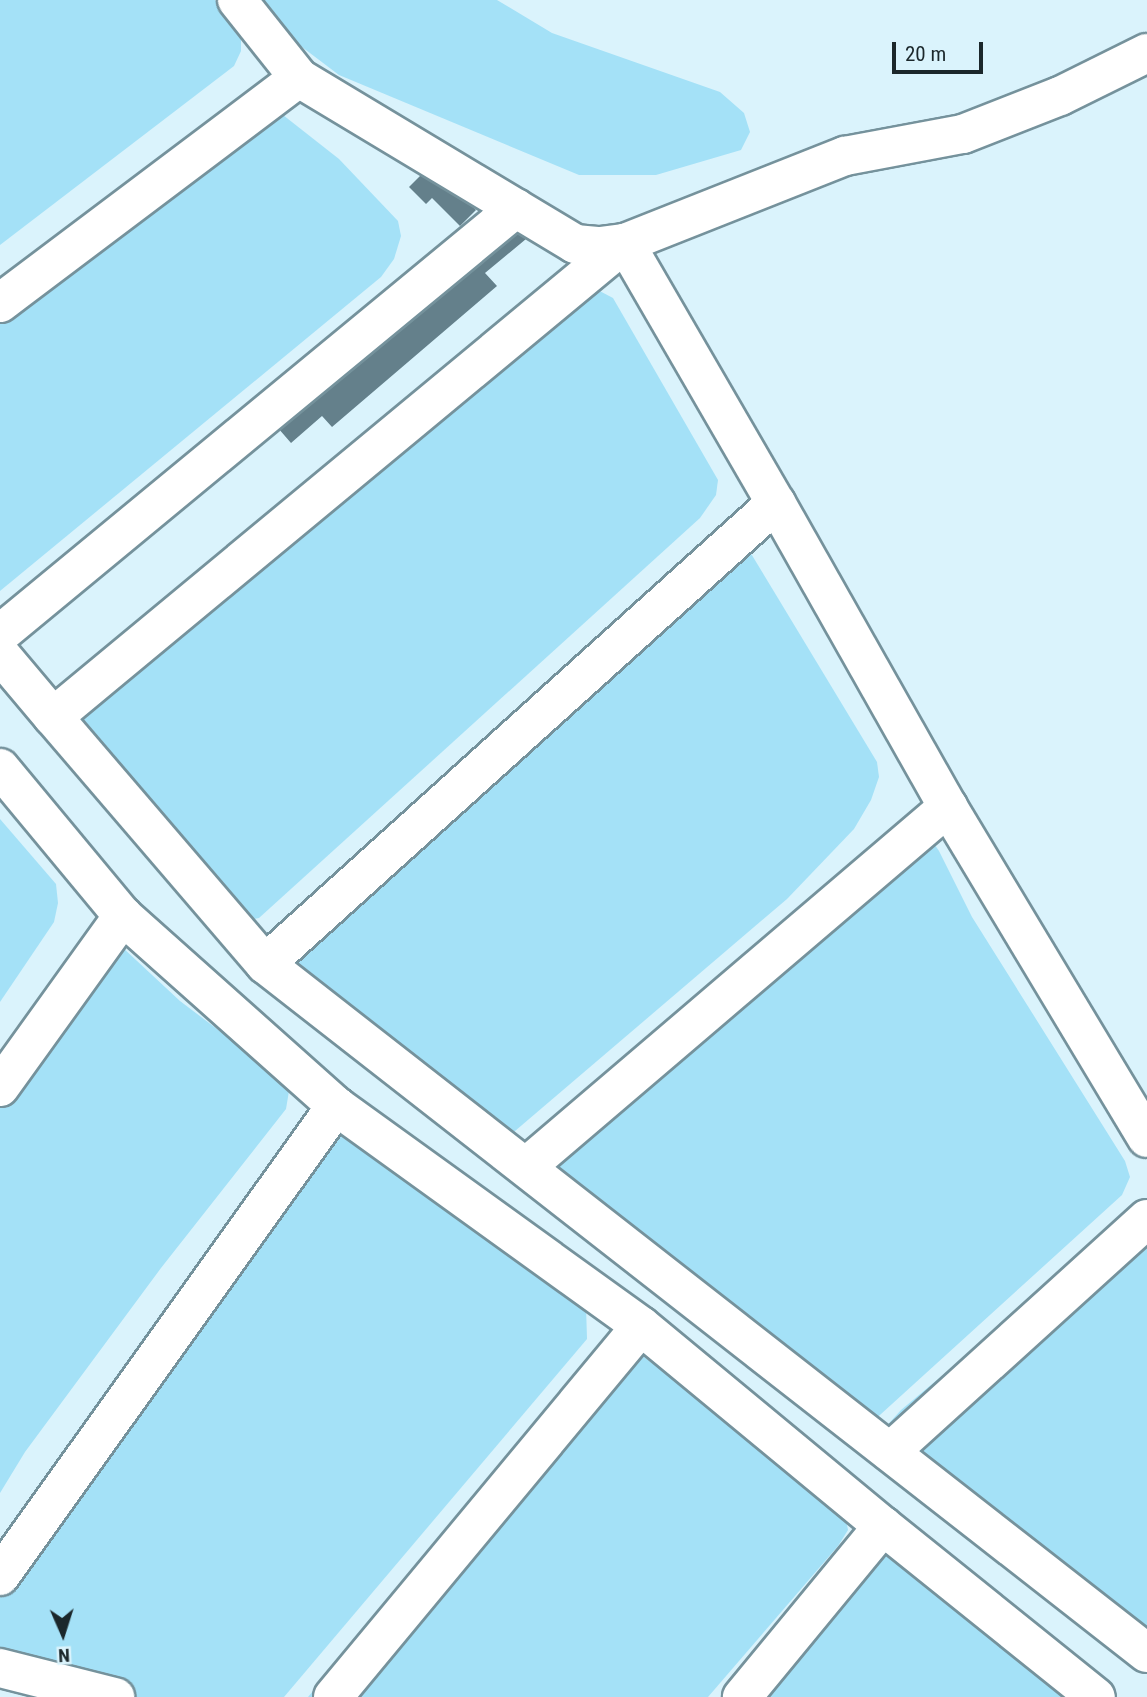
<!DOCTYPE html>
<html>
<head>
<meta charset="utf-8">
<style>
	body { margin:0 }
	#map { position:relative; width:1147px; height:1697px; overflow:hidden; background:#daf3fc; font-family:"Roboto Condensed",sans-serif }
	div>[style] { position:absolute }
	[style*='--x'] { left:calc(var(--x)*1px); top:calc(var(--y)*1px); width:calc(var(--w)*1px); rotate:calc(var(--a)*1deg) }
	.water>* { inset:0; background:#a4e1f7 }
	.building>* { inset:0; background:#64808b }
	.roads { filter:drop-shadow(2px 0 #75929c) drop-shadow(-2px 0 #75929c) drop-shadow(0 2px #75929c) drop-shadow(0 -2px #75929c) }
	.minor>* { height:38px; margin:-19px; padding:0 19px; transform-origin:19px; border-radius:19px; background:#fff }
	span { translate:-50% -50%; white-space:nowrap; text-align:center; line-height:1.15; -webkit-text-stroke:5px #daf3fc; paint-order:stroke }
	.north { position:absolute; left:28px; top:1599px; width:70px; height:70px; -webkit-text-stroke:5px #daf3fc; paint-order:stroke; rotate:177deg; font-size:19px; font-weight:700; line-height:28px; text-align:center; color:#1b272b }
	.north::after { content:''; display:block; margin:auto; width:24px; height:32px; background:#1b272b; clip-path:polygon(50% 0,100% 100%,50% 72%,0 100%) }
	.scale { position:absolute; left:892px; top:42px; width:91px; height:32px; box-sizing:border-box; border:4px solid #1b272b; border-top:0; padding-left:9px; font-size:21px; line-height:24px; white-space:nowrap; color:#1b272b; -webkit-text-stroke:5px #daf3fc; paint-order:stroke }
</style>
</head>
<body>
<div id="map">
	<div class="water">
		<i style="clip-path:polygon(0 0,215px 0,241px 36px,241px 51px,234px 66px,0 245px)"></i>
		<i style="clip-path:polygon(260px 0,497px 0,552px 33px,720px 92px,744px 113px,750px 132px,741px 150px,656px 175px,579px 175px,339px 75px,294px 41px)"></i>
		<i style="clip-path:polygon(261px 108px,283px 115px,339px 159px,398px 221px,401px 236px,394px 259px,381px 277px,0 591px,0 300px)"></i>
		<i style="clip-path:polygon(592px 287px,613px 298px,718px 480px,716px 495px,700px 518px,259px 918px,241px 922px,57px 699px)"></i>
		<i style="clip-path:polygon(747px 547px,877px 762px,879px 777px,871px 800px,854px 829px,787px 899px,515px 1131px,499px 1137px,280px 974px)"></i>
		<i style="clip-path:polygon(0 819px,56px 884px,58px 903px,54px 922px,0 1002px)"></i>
		<i style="clip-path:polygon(912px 823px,926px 832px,939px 851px,972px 917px,1125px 1161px,1130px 1177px,1122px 1195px,870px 1424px,532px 1152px,897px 824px)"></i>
		<i style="clip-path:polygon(122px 947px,180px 1001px,283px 1079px,289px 1091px,286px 1109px,161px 1268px,25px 1452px,0 1493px,0 1081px)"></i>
		<i style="clip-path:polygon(319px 1114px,586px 1307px,587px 1339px,284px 1697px,107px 1697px,0 1672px,0 1539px,172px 1298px,308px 1121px)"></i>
		<i style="clip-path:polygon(1133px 1216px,1147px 1217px,1147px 1658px,882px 1431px,901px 1410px)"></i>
		<i style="clip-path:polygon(630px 1346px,839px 1508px,846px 1519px,848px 1530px,838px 1546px,708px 1697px,308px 1697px,603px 1350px)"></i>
		<i style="clip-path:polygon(880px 1543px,1067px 1697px,722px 1697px,848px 1547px)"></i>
	</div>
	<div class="building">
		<i style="clip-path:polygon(431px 165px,476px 210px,460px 226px,432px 198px,426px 204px,409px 187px)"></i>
		<i style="clip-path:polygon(503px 211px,526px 239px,485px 273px,497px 286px,332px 427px,322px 416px,291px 443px,265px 413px)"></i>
	</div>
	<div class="roads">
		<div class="minor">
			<i style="--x:237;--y:0;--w:100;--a:51.5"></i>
			<i style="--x:299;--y:78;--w:322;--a:31"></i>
			<i style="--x:575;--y:244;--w:25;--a:5"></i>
			<i style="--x:600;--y:246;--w:25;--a:-7"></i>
			<i style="--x:625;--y:243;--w:237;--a:-21.6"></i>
			<i style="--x:845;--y:156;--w:120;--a:-10.6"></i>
			<i style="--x:963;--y:134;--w:104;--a:-21.4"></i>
			<i style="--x:1060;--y:96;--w:97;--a:-26.3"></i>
			<i style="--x:0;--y:303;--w:374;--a:-37"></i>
			<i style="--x:776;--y:503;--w:688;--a:137.94"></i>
			<i style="--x:265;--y:964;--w:326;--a:-130.6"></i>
			<i style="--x:53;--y:717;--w:743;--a:-39.65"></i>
			<i style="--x:625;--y:243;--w:301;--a:59.9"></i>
			<i style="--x:776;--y:503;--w:349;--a:60.5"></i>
			<i style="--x:948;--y:807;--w:386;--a:59"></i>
			<i style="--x:0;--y:634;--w:669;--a:-39.54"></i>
			<i style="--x:0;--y:654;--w:82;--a:49.9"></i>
			<i style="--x:0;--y:768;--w:192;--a:50.3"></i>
			<i style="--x:123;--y:916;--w:285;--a:41.7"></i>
			<i style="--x:265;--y:964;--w:1119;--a:38"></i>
			<i style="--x:0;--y:1087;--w:211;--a:-54.3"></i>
			<i style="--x:526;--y:1167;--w:555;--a:-40.47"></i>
			<i style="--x:890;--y:1452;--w:347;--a:-42.2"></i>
			<i style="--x:883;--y:1526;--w:273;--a:38.8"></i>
			<i style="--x:0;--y:1576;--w:578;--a:-54.44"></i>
			<i style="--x:336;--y:1106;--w:376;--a:35.8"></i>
			<i style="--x:0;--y:1668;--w:119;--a:14.2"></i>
			<i style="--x:333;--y:1697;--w:482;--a:-50.3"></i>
			<i style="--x:641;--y:1326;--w:314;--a:39.6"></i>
			<i style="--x:883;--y:1526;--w:222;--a:129.5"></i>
		</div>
	</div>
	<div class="north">N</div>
	<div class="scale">20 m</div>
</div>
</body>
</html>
